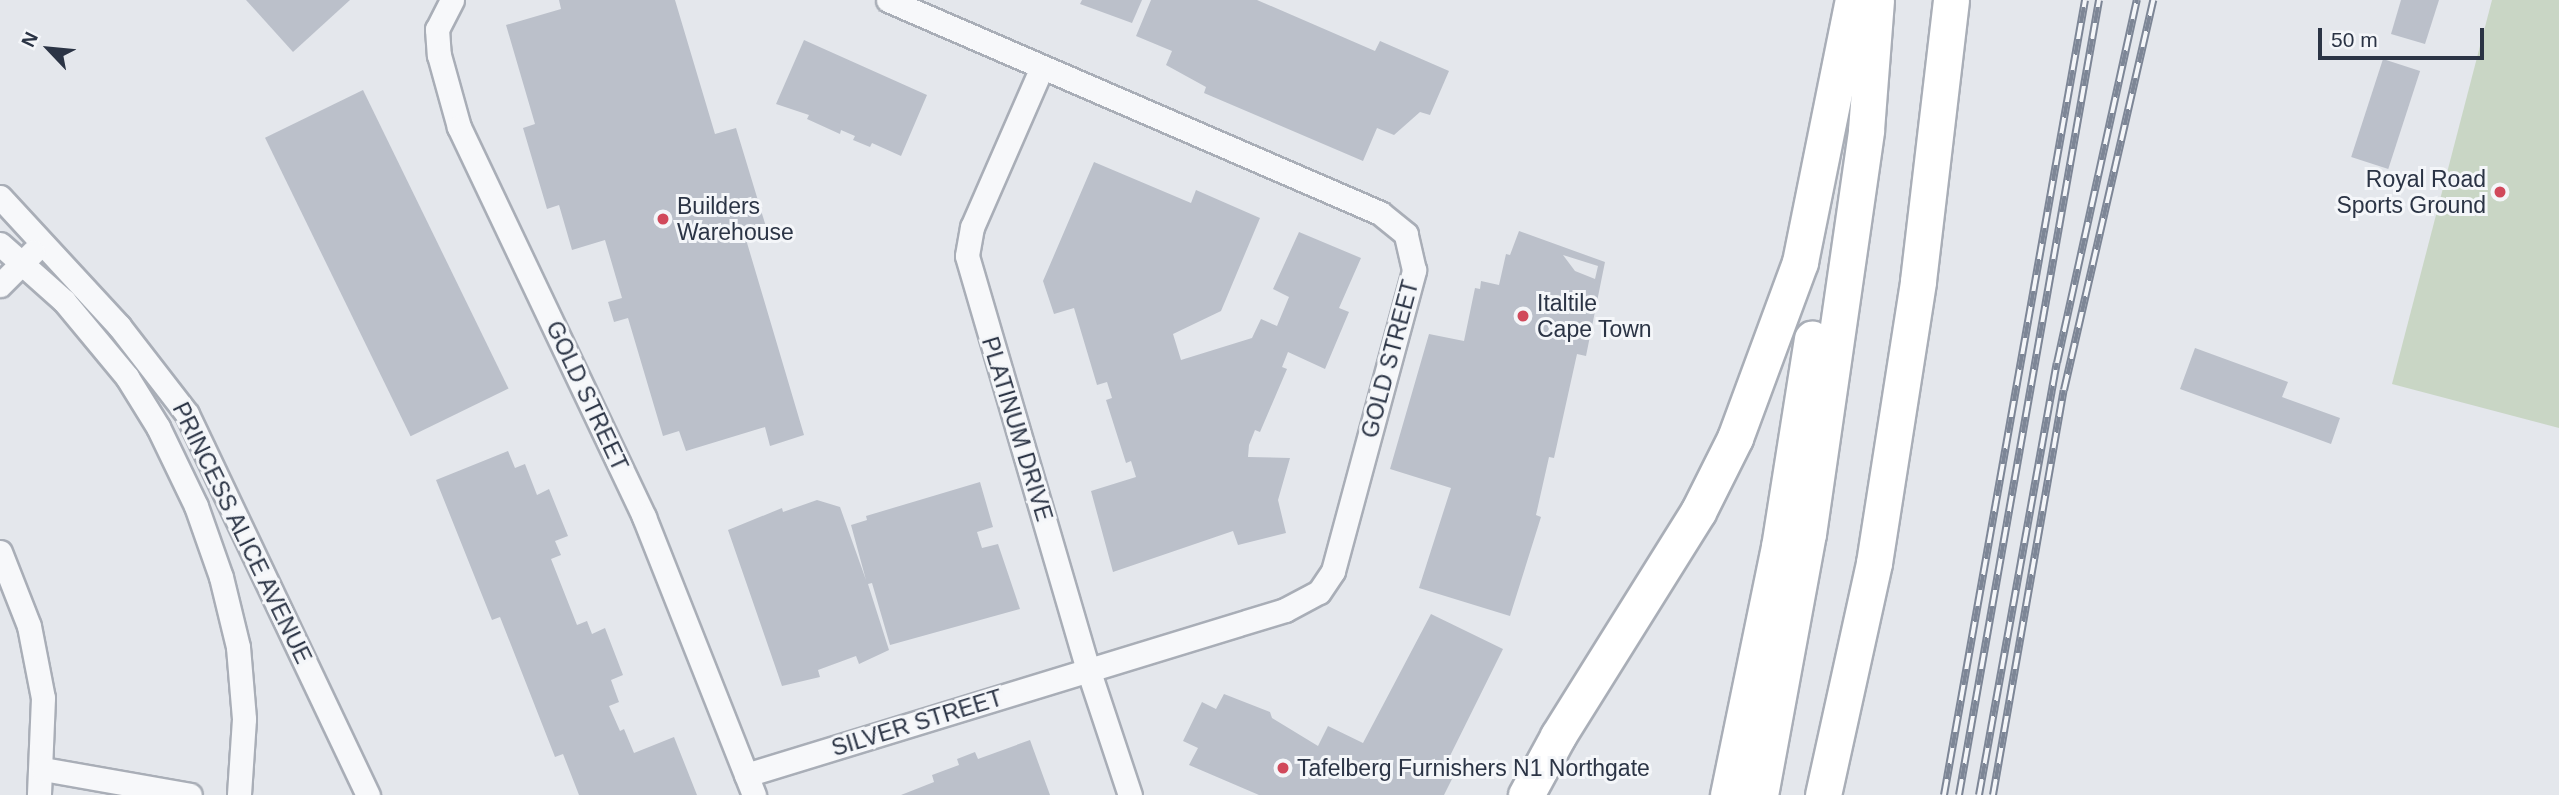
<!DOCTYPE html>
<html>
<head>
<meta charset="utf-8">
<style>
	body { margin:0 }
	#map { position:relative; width:2559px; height:795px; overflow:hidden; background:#e4e7ec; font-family:Arial,sans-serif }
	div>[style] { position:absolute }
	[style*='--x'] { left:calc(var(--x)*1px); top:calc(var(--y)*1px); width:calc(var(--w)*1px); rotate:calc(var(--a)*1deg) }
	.green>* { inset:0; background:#c9d6c5 }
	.building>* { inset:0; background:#bbc0ca; transform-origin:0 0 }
	.roads { filter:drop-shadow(2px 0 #a9aeb7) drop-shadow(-2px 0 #a9aeb7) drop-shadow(0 2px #a9aeb7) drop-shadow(0 -2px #a9aeb7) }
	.minor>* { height:23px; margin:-11.5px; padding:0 11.5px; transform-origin:11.5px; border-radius:11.5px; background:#f7f8fa }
	.highway>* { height:35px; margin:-17.5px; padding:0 17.5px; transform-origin:17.5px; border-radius:17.5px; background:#fff }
	.rail>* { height:8px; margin-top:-4px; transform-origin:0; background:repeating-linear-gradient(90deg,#f4f6f9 0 16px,#7d8696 0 32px); box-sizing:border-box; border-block:2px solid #7d8696 }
	.dots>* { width:19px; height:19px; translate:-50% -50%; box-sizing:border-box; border:4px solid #f4f6f9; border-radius:50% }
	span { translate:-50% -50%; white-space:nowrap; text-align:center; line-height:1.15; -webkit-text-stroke:6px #f4f6f9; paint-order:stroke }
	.poi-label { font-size:23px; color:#2b3445 }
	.right { translate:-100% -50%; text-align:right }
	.left { translate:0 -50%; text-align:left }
	.street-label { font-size:23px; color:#2b3445 }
	.north { position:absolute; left:14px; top:14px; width:70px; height:70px; -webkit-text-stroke:5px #f4f6f9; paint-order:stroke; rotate:296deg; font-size:19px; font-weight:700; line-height:28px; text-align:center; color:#2b3445 }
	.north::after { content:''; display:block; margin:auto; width:24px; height:32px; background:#2b3445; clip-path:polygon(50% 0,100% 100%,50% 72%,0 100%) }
	.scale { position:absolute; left:2318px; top:28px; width:166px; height:32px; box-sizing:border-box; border:4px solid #2b3445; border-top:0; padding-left:9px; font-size:21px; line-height:24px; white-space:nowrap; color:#2b3445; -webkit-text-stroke:5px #f4f6f9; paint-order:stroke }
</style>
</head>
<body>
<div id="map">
	<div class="green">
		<i style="clip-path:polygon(2492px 0,2559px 0,2559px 428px,2392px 384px)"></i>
	</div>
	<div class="building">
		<i style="clip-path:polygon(246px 0,350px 0,293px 52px)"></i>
		<i style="clip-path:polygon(559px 0,675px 0,715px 134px,736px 128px,767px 230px,745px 236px,804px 435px,770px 446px,765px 427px,686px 451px,679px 431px,663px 436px,628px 318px,614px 322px,608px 302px,622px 298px,605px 240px,572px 250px,559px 205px,547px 209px,523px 128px,535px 124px,506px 25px,561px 9px)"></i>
		<i style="clip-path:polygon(1082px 0,1142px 0,1132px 23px,1080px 4px)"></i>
		<i style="clip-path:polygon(1151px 0,1257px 0,1375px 51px,1380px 41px,1449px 71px,1430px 115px,1420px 112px,1394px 135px,1377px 128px,1363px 161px,1204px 93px,1206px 87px,1166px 65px,1172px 51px,1136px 36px)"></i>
		<i style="clip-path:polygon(2401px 0,2439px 0,2425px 44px,2391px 34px)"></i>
		<i style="clip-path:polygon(804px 40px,927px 95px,901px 156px,872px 143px,870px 147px,853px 140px,855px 136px,841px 130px,840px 134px,807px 119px,809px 115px,776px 104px)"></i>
		<i style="left:2383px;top:59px;width:39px;height:103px;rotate:18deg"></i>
		<i style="left:363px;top:90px;width:332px;height:109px;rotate:64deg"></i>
		<i style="clip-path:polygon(1094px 162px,1191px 203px,1196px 190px,1260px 218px,1221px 311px,1173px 334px,1181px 360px,1252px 338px,1261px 319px,1277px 326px,1289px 297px,1273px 289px,1299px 232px,1361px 258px,1339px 308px,1349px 312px,1325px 369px,1288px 352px,1282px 367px,1287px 369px,1260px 432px,1255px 430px,1249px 445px,1248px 457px,1290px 458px,1278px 500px,1286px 533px,1238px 545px,1233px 531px,1113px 572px,1091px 491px,1136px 477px,1131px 461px,1126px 463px,1106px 400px,1112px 398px,1107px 382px,1097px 385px,1074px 308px,1054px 314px,1043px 281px)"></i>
		<i style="clip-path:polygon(evenodd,1519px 231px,1605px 262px,1586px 356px,1577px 354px,1554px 458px,1549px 457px,1536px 515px,1541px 517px,1510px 616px,1419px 588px,1451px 488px,1390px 469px,1429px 334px,1464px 341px,1475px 288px,1480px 289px,1481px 281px,1499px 285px,1506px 254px,1510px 255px,1519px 231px,1563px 255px,1598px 266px,1595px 279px,1575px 271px,1563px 255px)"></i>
		<i style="clip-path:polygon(2195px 348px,2288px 382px,2282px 397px,2340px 418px,2331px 444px,2180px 389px)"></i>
		<i style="clip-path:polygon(508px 451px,515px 468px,525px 464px,537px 495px,549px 489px,568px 536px,555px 541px,561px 555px,551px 559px,577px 625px,587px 621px,592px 634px,605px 628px,623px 675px,611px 680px,619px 702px,609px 706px,620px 731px,624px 729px,634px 753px,674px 737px,697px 795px,579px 795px,563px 754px,555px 757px,500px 617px,492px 620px,436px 480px)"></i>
		<i style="clip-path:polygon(980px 482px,993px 527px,977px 532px,982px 548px,998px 544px,1020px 609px,890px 645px,872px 583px,868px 584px,889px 650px,859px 664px,856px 656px,818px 670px,820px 677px,782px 686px,728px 530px,782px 508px,783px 512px,817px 500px,840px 507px,866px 580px,851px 525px,867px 520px,866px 516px)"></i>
		<i style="clip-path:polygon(1431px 614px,1503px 649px,1443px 770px,1454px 775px,1444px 795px,1259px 795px,1189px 765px,1198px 748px,1183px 741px,1202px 702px,1216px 709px,1224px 694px,1270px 712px,1272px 718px,1318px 746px,1328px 726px,1363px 743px)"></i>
		<i style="clip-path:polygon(1030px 740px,1050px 795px,901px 795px,934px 782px,932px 775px,959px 765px,957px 759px,975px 752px,978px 759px)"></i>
	</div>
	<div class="roads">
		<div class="minor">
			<i style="--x:452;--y:0;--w:33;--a:117"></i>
			<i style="--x:437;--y:29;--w:26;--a:86"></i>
			<i style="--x:439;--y:55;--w:75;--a:74.5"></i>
			<i style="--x:459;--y:127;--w:432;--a:64.6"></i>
			<i style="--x:644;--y:517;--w:299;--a:68.4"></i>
			<i style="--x:1042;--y:67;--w:175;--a:113.6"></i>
			<i style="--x:972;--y:227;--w:29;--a:100"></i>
			<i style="--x:967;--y:256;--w:430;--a:73.7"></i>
			<i style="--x:1088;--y:669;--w:133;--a:71.6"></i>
			<i style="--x:0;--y:197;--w:176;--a:47.3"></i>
			<i style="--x:119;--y:326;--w:111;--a:52.3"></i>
			<i style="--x:187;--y:414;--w:422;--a:64.6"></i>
			<i style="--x:0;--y:244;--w:86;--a:41.7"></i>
			<i style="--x:64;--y:301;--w:99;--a:50.3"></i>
			<i style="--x:127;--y:377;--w:59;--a:58.2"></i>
			<i style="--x:158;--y:427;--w:88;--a:64.3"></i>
			<i style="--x:196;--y:506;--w:75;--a:70.6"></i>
			<i style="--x:221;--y:577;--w:72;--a:76.3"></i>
			<i style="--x:238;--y:647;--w:72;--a:85.2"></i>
			<i style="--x:244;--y:719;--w:76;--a:93.8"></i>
			<i style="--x:0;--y:285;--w:47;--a:-45"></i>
			<i style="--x:0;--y:552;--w:79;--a:68.6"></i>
			<i style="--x:29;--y:626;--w:73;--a:79"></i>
			<i style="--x:43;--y:698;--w:97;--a:92.4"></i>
			<i style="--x:43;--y:769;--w:149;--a:10"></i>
			<i style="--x:746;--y:775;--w:564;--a:-17.02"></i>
			<i style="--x:1285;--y:610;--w:38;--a:-28"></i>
			<i style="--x:1319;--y:592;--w:25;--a:-56"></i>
			<i style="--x:1333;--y:571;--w:312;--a:-74.9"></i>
			<i style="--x:1414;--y:270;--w:37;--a:-103"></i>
			<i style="--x:1406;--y:234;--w:33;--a:-141"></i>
			<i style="--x:1380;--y:213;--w:536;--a:-156.59"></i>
		</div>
		<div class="highway">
			<i style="--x:1526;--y:795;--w:67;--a:-61.5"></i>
			<i style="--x:1558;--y:736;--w:264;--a:-58"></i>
			<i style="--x:1698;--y:512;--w:83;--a:-63.4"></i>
			<i style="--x:1735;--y:438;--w:188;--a:-69.7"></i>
			<i style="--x:1800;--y:262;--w:267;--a:-78.6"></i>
			<i style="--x:1728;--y:795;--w:253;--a:-78.4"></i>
			<i style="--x:1779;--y:547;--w:211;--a:-81"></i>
			<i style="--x:1760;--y:795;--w:265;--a:-79.6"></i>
			<i style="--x:1808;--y:534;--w:408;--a:-81.8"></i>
			<i style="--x:1866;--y:130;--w:130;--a:-85.6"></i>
			<i style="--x:1823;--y:795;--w:238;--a:-77.6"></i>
			<i style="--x:1874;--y:563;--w:285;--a:-81.1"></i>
			<i style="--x:1918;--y:281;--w:283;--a:-83.3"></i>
		</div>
	</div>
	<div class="rail">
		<i style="--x:1944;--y:795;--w:807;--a:-79.94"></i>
		<i style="--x:1959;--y:795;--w:807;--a:-80.01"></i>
		<i style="--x:1979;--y:795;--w:439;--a:-79.8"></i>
		<i style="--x:2057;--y:363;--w:372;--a:-77.6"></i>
		<i style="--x:1993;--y:795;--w:411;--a:-80.1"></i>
		<i style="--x:2064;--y:390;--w:400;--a:-77.1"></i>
	</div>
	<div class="dots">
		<i style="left:2500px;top:192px;background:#d1495b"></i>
		<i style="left:663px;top:219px;background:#d1495b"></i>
		<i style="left:1523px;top:316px;background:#d1495b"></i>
		<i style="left:1283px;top:768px;background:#d1495b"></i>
	</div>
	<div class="poi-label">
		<span class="right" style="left:2486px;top:192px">Royal Road<br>Sports Ground</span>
		<span class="left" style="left:677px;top:219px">Builders<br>Warehouse</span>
		<span class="left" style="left:1537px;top:316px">Italtile<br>Cape Town</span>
		<span class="left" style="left:1297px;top:768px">Tafelberg Furnishers N1 Northgate</span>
	</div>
	<div class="street-label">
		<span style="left:1390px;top:359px;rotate:-75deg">GOLD STREET</span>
		<span style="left:587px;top:396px;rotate:65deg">GOLD STREET</span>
		<span style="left:1017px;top:429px;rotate:73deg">PLATINUM DRIVE</span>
		<span style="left:242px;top:533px;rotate:64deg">PRINCESS ALICE AVENUE</span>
		<span style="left:917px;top:723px;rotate:-17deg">SILVER STREET</span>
	</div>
	<div class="north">N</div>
	<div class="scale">50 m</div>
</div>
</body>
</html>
